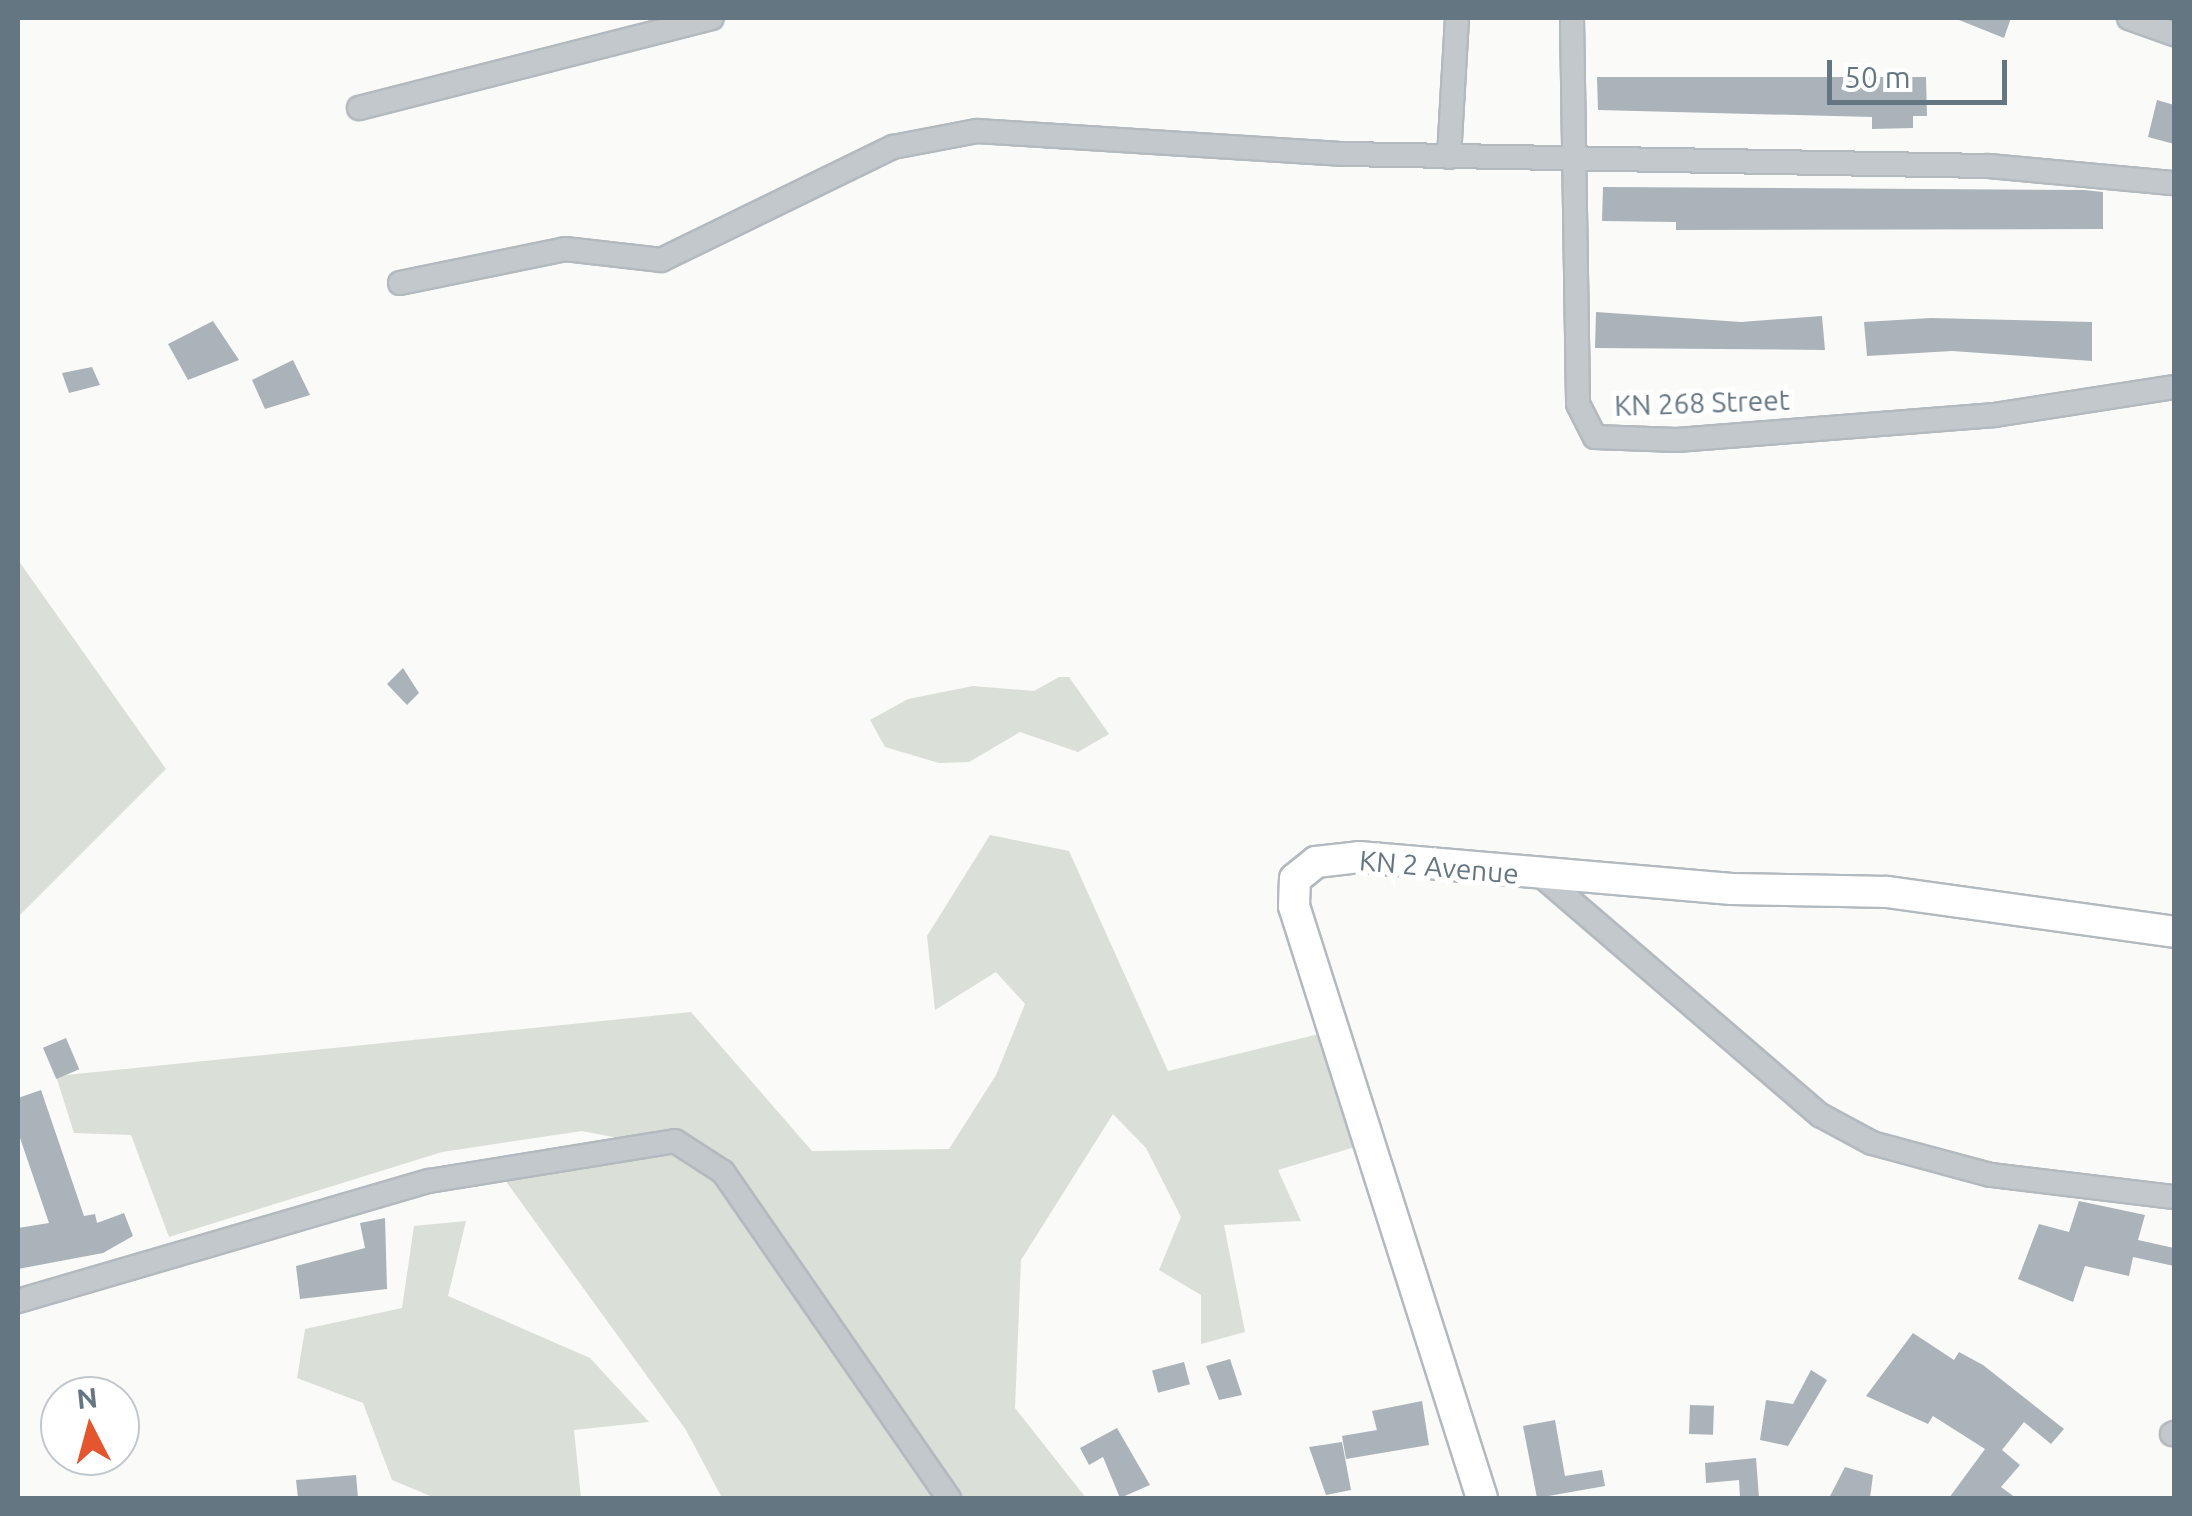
<!DOCTYPE html>
<html>
<head>
<meta charset="utf-8">
<style>
	body { margin:0 }
	#map { position:relative; width:2192px; height:1516px; overflow:hidden; background:#fafaf8; font-family:Ubuntu,sans-serif }
	div>[style] { position:absolute }
	[style*='--x'] { left:calc(var(--x)*1px); top:calc(var(--y)*1px); width:calc(var(--w)*1px); rotate:calc(var(--a)*1deg) }
	.green>* { inset:0; background:#dadfd7 }
	.building>* { inset:0; background:#aab3b9; transform-origin:0 0 }
	.roads { filter:drop-shadow(2px 0 #b3babf) drop-shadow(-2px 0 #b3babf) drop-shadow(0 2px #b3babf) drop-shadow(0 -2px #b3babf) }
	.street>* { height:22px; margin:-11px; padding:0 11px; transform-origin:11px; border-radius:11px; background:#c3c8cc }
	.secondary>* { height:30px; margin:-15px; padding:0 15px; transform-origin:15px; border-radius:15px; background:#fff }
	span { translate:-50% -50%; white-space:nowrap; text-align:center; line-height:1.15; -webkit-text-stroke:10px #fff; paint-order:stroke }
	.street-label { font-size:28px; color:#657683 }
	.frame { position:absolute; inset:0; border:20px solid #657683; pointer-events:none }
	.north { position:absolute; left:40px; top:1376px; width:100px; height:100px; box-sizing:border-box; background:#fff; border:2px solid #c1c8cd; border-radius:50%; rotate:354deg; font-size:28px; font-weight:700; line-height:40px; text-align:center; color:#657683 }
	.north::after { content:''; display:block; margin:auto; width:35px; height:45px; background:#e4572e; clip-path:polygon(50% 0,100% 100%,50% 72%,0 100%) }
	.scale { position:absolute; left:1827px; top:60px; width:180px; height:45px; box-sizing:border-box; border:5px solid #657683; border-top:0; padding-left:12px; font-size:30px; line-height:35px; white-space:nowrap; color:#657683; -webkit-text-stroke:8px #fff; paint-order:stroke }
</style>
</head>
<body>
<div id="map">
	<div class="green">
		<i style="clip-path:polygon(18px 560px,166px 769px,18px 917px)"></i>
		<i style="clip-path:polygon(1059px 677px,1069px 677px,1109px 734px,1078px 752px,1020px 732px,969px 762px,939px 763px,885px 747px,870px 720px,908px 699px,973px 686px,1034px 691px)"></i>
		<i style="clip-path:polygon(990px 835px,1069px 851px,1168px 1071px,1319px 1034px,1355px 1147px,1278px 1170px,1301px 1221px,1224px 1225px,1245px 1332px,1201px 1344px,1201px 1295px,1159px 1270px,1181px 1217px,1146px 1148px,1113px 1114px,1021px 1260px,1015px 1408px,1086px 1498px,722px 1498px,686px 1430px,497px 1169px,594px 1151px,695px 1153px,582px 1131px,442px 1152px,169px 1237px,131px 1135px,74px 1133px,56px 1076px,691px 1012px,812px 1151px,949px 1149px,996px 1075px,1025px 1004px,996px 972px,935px 1010px,927px 936px)"></i>
		<i style="clip-path:polygon(466px 1221px,448px 1296px,590px 1358px,649px 1422px,574px 1430px,581px 1498px,435px 1498px,392px 1480px,363px 1403px,297px 1378px,305px 1329px,402px 1308px,414px 1226px)"></i>
	</div>
	<div class="building">
		<i style="clip-path:polygon(1954px 18px,2011px 18px,2004px 38px)"></i>
		<i style="clip-path:polygon(1597px 77px,1926px 77px,1927px 116px,1913px 116px,1913px 128px,1872px 129px,1872px 117px,1598px 110px)"></i>
		<i style="clip-path:polygon(2157px 100px,2174px 105px,2174px 144px,2148px 137px)"></i>
		<i style="clip-path:polygon(1603px 187px,2084px 190px,2103px 192px,2103px 229px,1676px 230px,1676px 222px,1602px 221px)"></i>
		<i style="clip-path:polygon(1596px 312px,1741px 322px,1822px 316px,1825px 350px,1595px 348px)"></i>
		<i style="clip-path:polygon(1931px 318px,2092px 322px,2092px 361px,1952px 351px,1867px 356px,1864px 322px)"></i>
		<i style="clip-path:polygon(213px 321px,239px 360px,188px 380px,168px 344px)"></i>
		<i style="clip-path:polygon(293px 360px,310px 395px,265px 409px,252px 380px)"></i>
		<i style="clip-path:polygon(92px 367px,100px 385px,69px 393px,62px 373px)"></i>
		<i style="clip-path:polygon(403px 668px,419px 693px,407px 705px,387px 684px)"></i>
		<i style="left:66px;top:1038px;width:34px;height:25px;rotate:67deg"></i>
		<i style="clip-path:polygon(41px 1090px,84px 1216px,95px 1214px,97px 1223px,124px 1213px,133px 1236px,103px 1253px,18px 1269px,18px 1228px,49px 1223px,18px 1132px,18px 1098px)"></i>
		<i style="clip-path:polygon(2079px 1201px,2145px 1215px,2138px 1240px,2174px 1248px,2174px 1266px,2133px 1257px,2129px 1276px,2085px 1266px,2073px 1302px,2018px 1279px,2039px 1224px,2069px 1232px)"></i>
		<i style="clip-path:polygon(385px 1218px,387px 1289px,300px 1299px,296px 1266px,365px 1248px,360px 1223px)"></i>
		<i style="clip-path:polygon(1913px 1333px,1954px 1360px,1959px 1352px,1983px 1365px,2064px 1429px,2051px 1444px,2024px 1422px,2002px 1450px,2020px 1465px,2001px 1487px,2016px 1498px,1949px 1498px,1985px 1449px,1933px 1416px,1928px 1424px,1866px 1396px)"></i>
		<i style="clip-path:polygon(1230px 1359px,1242px 1395px,1219px 1400px,1206px 1366px)"></i>
		<i style="left:1184px;top:1362px;width:23px;height:33px;rotate:75deg"></i>
		<i style="clip-path:polygon(1811px 1370px,1827px 1380px,1788px 1446px,1760px 1440px,1766px 1400px,1793px 1404px)"></i>
		<i style="clip-path:polygon(1422px 1401px,1429px 1445px,1346px 1459px,1342px 1436px,1377px 1430px,1372px 1411px)"></i>
		<i style="left:1690px;top:1405px;width:24px;height:29px;rotate:2deg"></i>
		<i style="clip-path:polygon(1555px 1420px,1565px 1476px,1602px 1470px,1605px 1486px,1537px 1498px,1523px 1426px)"></i>
		<i style="clip-path:polygon(1117px 1428px,1150px 1485px,1120px 1498px,1103px 1457px,1089px 1465px,1080px 1448px)"></i>
		<i style="clip-path:polygon(1342px 1442px,1351px 1490px,1326px 1495px,1309px 1447px)"></i>
		<i style="clip-path:polygon(1756px 1458px,1759px 1498px,1740px 1498px,1739px 1480px,1706px 1483px,1705px 1463px)"></i>
		<i style="clip-path:polygon(1845px 1467px,1873px 1475px,1870px 1498px,1829px 1498px)"></i>
		<i style="clip-path:polygon(356px 1475px,358px 1498px,298px 1498px,296px 1480px)"></i>
	</div>
	<div class="roads">
		<div class="street">
			<i style="--x:1572;--y:18;--w:386;--a:89.1"></i>
			<i style="--x:1578;--y:404;--w:37;--a:63"></i>
			<i style="--x:1595;--y:437;--w:82;--a:2.1"></i>
			<i style="--x:1677;--y:440;--w:319;--a:-4.5"></i>
			<i style="--x:1995;--y:415;--w:181;--a:-8.9"></i>
			<i style="--x:2129;--y:18;--w:48;--a:19.6"></i>
			<i style="--x:359;--y:108;--w:364;--a:-14.3"></i>
			<i style="--x:1449;--y:157;--w:139;--a:-86.7"></i>
			<i style="--x:400;--y:283;--w:168;--a:-11.6"></i>
			<i style="--x:565;--y:249;--w:97;--a:6.5"></i>
			<i style="--x:661;--y:260;--w:258;--a:-26"></i>
			<i style="--x:893;--y:147;--w:86;--a:-10.8"></i>
			<i style="--x:977;--y:131;--w:368;--a:3.6"></i>
			<i style="--x:1344;--y:154;--w:645;--a:1.07"></i>
			<i style="--x:1989;--y:166;--w:186;--a:5.3"></i>
			<i style="--x:1543;--y:877;--w:365;--a:40.7"></i>
			<i style="--x:1820;--y:1115;--w:59;--a:28.3"></i>
			<i style="--x:1872;--y:1143;--w:123;--a:15.1"></i>
			<i style="--x:1991;--y:1175;--w:184;--a:6.9"></i>
			<i style="--x:18;--y:1301;--w:428;--a:-16.3"></i>
			<i style="--x:429;--y:1181;--w:249;--a:-9.2"></i>
			<i style="--x:675;--y:1141;--w:57;--a:32.9"></i>
			<i style="--x:723;--y:1172;--w:397;--a:55.3"></i>
			<i style="--x:2172;--y:1434;--w:2;--a:-27"></i>
		</div>
		<div class="secondary">
			<i style="--x:1482;--y:1498;--w:621;--a:-107.62"></i>
			<i style="--x:1294;--y:906;--w:27;--a:-88"></i>
			<i style="--x:1295;--y:879;--w:27;--a:-39"></i>
			<i style="--x:1316;--y:862;--w:43;--a:-6.6"></i>
			<i style="--x:1359;--y:857;--w:374;--a:4.9"></i>
			<i style="--x:1732;--y:889;--w:155;--a:1.1"></i>
			<i style="--x:1887;--y:892;--w:290;--a:7.9"></i>
		</div>
	</div>
	<div class="street-label">
		<span style="left:1702px;top:403px;rotate:-2deg">KN 268 Street</span>
		<span style="left:1439px;top:867px;rotate:5deg">KN 2 Avenue</span>
	</div>
	<div class="frame"></div>
	<div class="north">N</div>
	<div class="scale">50 m</div>
</div>
</body>
</html>
